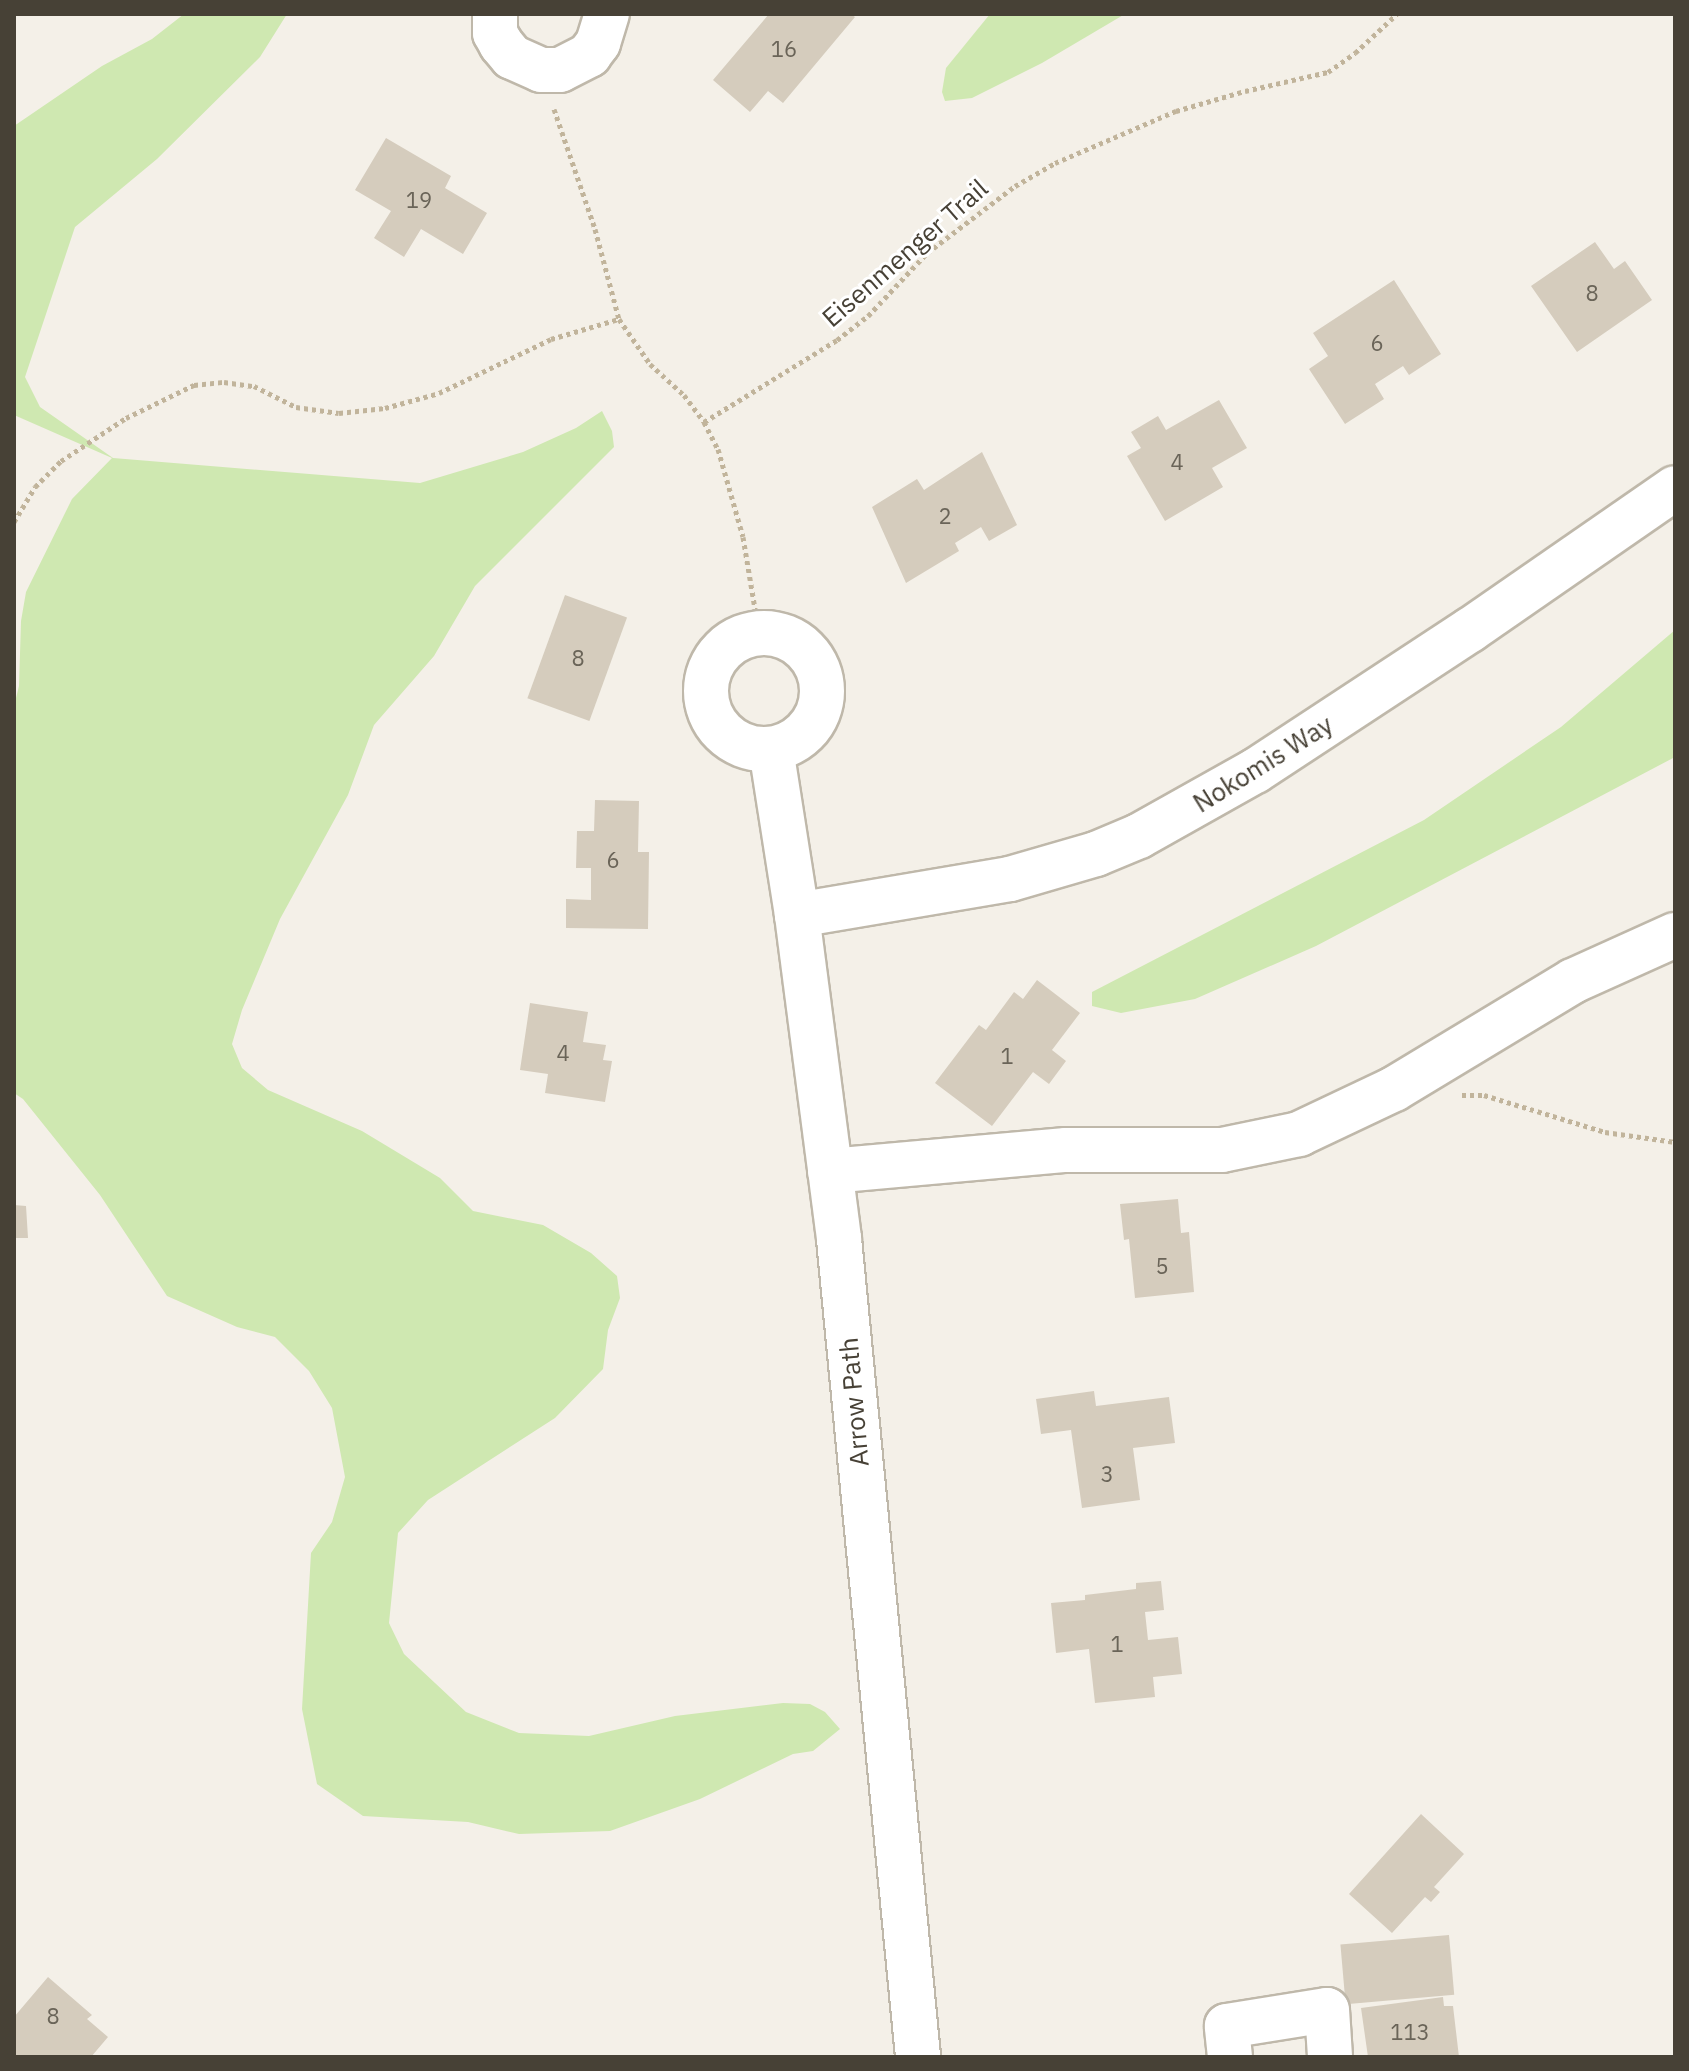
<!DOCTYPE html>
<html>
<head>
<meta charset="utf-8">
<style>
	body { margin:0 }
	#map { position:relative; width:1689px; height:2071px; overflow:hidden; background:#f4f0e8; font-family:"IBM Plex Sans",sans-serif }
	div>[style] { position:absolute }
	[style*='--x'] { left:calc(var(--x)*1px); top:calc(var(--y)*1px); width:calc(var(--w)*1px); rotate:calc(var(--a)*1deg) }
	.green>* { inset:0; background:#cfe8b1 }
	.building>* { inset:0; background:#d5ccbd; transform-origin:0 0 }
	.path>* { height:5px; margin-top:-2.5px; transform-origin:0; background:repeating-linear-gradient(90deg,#c1b49b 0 4px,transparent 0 8px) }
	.roads { filter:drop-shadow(2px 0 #bfb8aa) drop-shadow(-2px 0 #bfb8aa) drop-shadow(0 2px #bfb8aa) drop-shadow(0 -2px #bfb8aa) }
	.minor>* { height:44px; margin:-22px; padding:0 22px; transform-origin:22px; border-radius:22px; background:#fff }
	.minor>.ring { margin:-22px; padding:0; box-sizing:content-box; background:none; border:44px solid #fff; border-radius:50% }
	span { translate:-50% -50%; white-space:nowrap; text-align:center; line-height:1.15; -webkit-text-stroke:6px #fff; paint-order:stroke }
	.number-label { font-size:22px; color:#6a6458 }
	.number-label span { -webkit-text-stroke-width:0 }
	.street-label { font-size:26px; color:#474136 }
	.frame { position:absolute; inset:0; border:16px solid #474136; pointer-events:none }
</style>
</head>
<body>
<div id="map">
	<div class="green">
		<i style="clip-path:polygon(184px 14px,287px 14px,260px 57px,157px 159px,75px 227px,25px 377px,40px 407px,113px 458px,420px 483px,523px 452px,576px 428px,602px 411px,612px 431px,614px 447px,475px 586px,434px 656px,374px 725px,348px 795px,280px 919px,242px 1010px,232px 1044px,242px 1068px,268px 1090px,362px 1131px,440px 1178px,473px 1211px,543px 1225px,591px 1253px,617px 1276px,620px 1298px,608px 1330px,603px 1369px,555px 1418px,428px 1500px,398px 1533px,389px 1623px,404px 1654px,466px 1712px,519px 1733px,589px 1736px,675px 1716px,783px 1703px,810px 1704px,825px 1712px,840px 1729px,813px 1751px,793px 1754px,700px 1799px,610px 1831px,519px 1834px,468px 1822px,363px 1816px,317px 1784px,302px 1709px,311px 1553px,332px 1522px,345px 1477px,332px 1408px,309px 1371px,275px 1337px,237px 1327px,167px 1296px,100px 1195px,23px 1099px,14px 1093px,14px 706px,19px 686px,21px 621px,26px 592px,72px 499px,112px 458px,14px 415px,14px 126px,102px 66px,152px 39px)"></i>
		<i style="clip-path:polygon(990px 14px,1125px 14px,1042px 63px,972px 98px,945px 101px,942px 92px,946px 68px)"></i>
		<i style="clip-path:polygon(1675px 630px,1675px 757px,1316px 946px,1195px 999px,1121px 1013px,1092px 1006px,1092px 992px,1424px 820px,1561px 727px)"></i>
	</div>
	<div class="building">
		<i style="clip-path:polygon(769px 14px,851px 14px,855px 17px,783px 103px,768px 91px,750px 112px,713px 80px)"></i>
		<i style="clip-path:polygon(386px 138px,451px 176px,445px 188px,487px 213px,463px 254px,421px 229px,404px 257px,374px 238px,391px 211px,355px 190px)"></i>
		<i style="clip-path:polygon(1595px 242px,1614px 269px,1625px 261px,1652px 300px,1577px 352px,1531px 286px)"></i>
		<i style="clip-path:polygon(1394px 280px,1441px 354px,1409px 375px,1403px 366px,1375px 384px,1384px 399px,1345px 424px,1309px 369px,1328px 356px,1313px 333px)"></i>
		<i style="clip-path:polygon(1219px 400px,1247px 448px,1212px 468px,1223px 487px,1165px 521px,1127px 456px,1141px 448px,1131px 432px,1158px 416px,1166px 430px)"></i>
		<i style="clip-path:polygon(982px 452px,1017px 525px,989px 541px,981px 527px,955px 543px,959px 551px,906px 583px,872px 507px,917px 479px,924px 490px)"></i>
		<i style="left:565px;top:595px;width:66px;height:110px;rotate:20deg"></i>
		<i style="clip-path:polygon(595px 800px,639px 801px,638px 852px,649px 852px,648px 929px,566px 928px,566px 899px,591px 900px,591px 868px,576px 868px,577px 831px,594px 831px)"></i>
		<i style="clip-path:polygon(1037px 980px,1080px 1013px,1052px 1050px,1066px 1061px,1049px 1084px,1033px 1072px,992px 1126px,935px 1083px,979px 1025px,986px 1030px,1014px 992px,1023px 999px)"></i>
		<i style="clip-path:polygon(530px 1003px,588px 1012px,583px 1042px,606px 1045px,603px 1060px,612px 1061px,605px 1102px,545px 1093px,548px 1074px,520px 1070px)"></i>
		<i style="clip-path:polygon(1178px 1199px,1181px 1233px,1189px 1232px,1194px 1292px,1135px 1298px,1129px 1239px,1124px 1240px,1120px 1204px)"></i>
		<i style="clip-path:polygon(14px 1205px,26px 1206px,28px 1238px,14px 1238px)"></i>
		<i style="clip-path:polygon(1094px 1391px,1096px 1406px,1169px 1397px,1175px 1443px,1133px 1448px,1140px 1500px,1082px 1508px,1071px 1430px,1041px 1434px,1036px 1399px)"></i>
		<i style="clip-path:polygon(1161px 1581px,1164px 1610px,1145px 1612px,1148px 1640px,1178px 1637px,1182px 1674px,1153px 1677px,1155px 1697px,1095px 1703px,1089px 1649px,1056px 1653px,1051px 1603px,1085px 1600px,1085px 1595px,1136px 1589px,1136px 1583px)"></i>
		<i style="clip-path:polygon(1421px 1814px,1464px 1854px,1434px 1887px,1440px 1892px,1431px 1902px,1425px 1897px,1392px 1933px,1349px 1894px)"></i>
		<i style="left:1449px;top:1935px;width:60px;height:109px;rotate:85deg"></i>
		<i style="clip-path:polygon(48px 1977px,92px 2015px,87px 2019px,108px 2037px,91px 2057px,14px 2057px,14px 2017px)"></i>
		<i style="clip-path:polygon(1443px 1997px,1444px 2006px,1453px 2006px,1459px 2057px,1368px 2057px,1361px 2008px)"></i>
	</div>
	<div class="path">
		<i style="--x:554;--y:109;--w:127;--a:71.1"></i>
		<i style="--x:595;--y:229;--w:93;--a:75.1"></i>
		<i style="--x:619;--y:319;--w:55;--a:55.4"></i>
		<i style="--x:650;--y:364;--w:46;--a:42.4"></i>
		<i style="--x:684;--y:395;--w:34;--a:53"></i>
		<i style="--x:704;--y:422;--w:30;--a:63"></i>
		<i style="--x:718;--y:449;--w:91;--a:74.1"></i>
		<i style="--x:743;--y:537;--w:97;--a:80.5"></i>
		<i style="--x:704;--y:422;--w:156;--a:-31.7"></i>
		<i style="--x:837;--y:340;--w:39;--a:-38"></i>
		<i style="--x:868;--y:316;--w:86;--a:-46.9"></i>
		<i style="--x:927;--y:253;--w:111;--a:-37.3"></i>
		<i style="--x:1015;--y:186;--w:46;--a:-29.9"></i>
		<i style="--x:1055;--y:163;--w:132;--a:-23.3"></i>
		<i style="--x:1176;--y:111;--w:72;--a:-16.2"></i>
		<i style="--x:1245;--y:91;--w:85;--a:-12.9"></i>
		<i style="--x:1328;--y:72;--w:33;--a:-35"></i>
		<i style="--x:1355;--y:53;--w:57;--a:-42.9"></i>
		<i style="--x:14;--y:522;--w:41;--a:-59"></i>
		<i style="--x:35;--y:487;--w:37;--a:-45"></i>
		<i style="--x:61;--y:461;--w:78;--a:-33.5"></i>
		<i style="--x:126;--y:418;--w:76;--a:-25.9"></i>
		<i style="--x:194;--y:385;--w:30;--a:-6"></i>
		<i style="--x:224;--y:382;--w:30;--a:8"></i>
		<i style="--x:254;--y:386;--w:47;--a:26.6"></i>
		<i style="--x:296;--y:407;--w:43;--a:7.9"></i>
		<i style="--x:339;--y:413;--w:46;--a:-6.2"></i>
		<i style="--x:385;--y:408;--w:56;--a:-15.5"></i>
		<i style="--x:439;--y:393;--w:124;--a:-25.7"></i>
		<i style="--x:551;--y:339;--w:71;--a:-16.4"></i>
		<i style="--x:1462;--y:1095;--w:22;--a:0"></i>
		<i style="--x:1484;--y:1095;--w:127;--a:17"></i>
		<i style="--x:1605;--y:1132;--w:71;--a:8.1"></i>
	</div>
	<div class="roads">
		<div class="minor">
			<i style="--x:495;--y:14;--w:19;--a:90"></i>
			<i style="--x:495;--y:33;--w:13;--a:61"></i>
			<i style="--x:501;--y:44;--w:17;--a:50"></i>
			<i style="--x:512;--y:57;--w:32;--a:24"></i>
			<i style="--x:541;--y:70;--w:19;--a:0"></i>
			<i style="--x:560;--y:70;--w:33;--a:-27"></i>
			<i style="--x:589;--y:55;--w:15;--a:-53"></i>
			<i style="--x:598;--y:43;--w:30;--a:-73"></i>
			<i class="ring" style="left:706px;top:633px;width:72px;height:72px"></i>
			<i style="--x:771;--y:749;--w:168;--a:81.1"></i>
			<i style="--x:797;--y:915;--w:327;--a:82.6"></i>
			<i style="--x:839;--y:1239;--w:822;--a:84.48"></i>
			<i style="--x:797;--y:915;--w:216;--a:-9.6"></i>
			<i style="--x:1010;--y:879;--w:90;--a:-16.2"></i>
			<i style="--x:1096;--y:854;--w:47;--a:-22.7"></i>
			<i style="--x:1139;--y:836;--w:133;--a:-29.3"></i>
			<i style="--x:1255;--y:771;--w:257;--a:-33.3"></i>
			<i style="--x:1470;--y:630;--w:249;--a:-34.7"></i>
			<i style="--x:830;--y:1171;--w:237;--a:-5.1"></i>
			<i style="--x:1066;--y:1150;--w:156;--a:0"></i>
			<i style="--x:1222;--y:1150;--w:79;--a:-11.7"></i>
			<i style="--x:1299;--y:1134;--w:105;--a:-25.3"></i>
			<i style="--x:1394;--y:1089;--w:209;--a:-31.1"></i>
			<i style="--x:1573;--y:981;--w:112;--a:-24.3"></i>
			<i style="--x:1230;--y:2057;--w:31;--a:-96"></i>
			<i style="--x:1227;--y:2026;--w:101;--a:-9.1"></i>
			<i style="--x:1327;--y:2010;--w:47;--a:86.3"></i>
		</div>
	</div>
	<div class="number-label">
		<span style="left:784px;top:49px">16</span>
		<span style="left:419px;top:200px">19</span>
		<span style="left:1592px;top:293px">8</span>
		<span style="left:1377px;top:343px">6</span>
		<span style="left:1177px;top:462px">4</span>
		<span style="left:945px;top:516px">2</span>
		<span style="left:578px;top:658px">8</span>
		<span style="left:613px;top:860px">6</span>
		<span style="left:563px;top:1053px">4</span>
		<span style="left:1007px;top:1056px">1</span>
		<span style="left:1162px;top:1266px">5</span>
		<span style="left:1107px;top:1474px">3</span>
		<span style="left:1117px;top:1644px">1</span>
		<span style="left:53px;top:2016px">8</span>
		<span style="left:1410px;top:2032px">113</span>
	</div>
	<div class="street-label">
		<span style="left:905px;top:253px;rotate:-41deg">Eisenmenger Trail</span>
		<span style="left:1263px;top:764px;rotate:-32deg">Nokomis Way</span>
		<span style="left:854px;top:1402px;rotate:-95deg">Arrow Path</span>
	</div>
	<div class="frame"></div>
</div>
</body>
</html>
